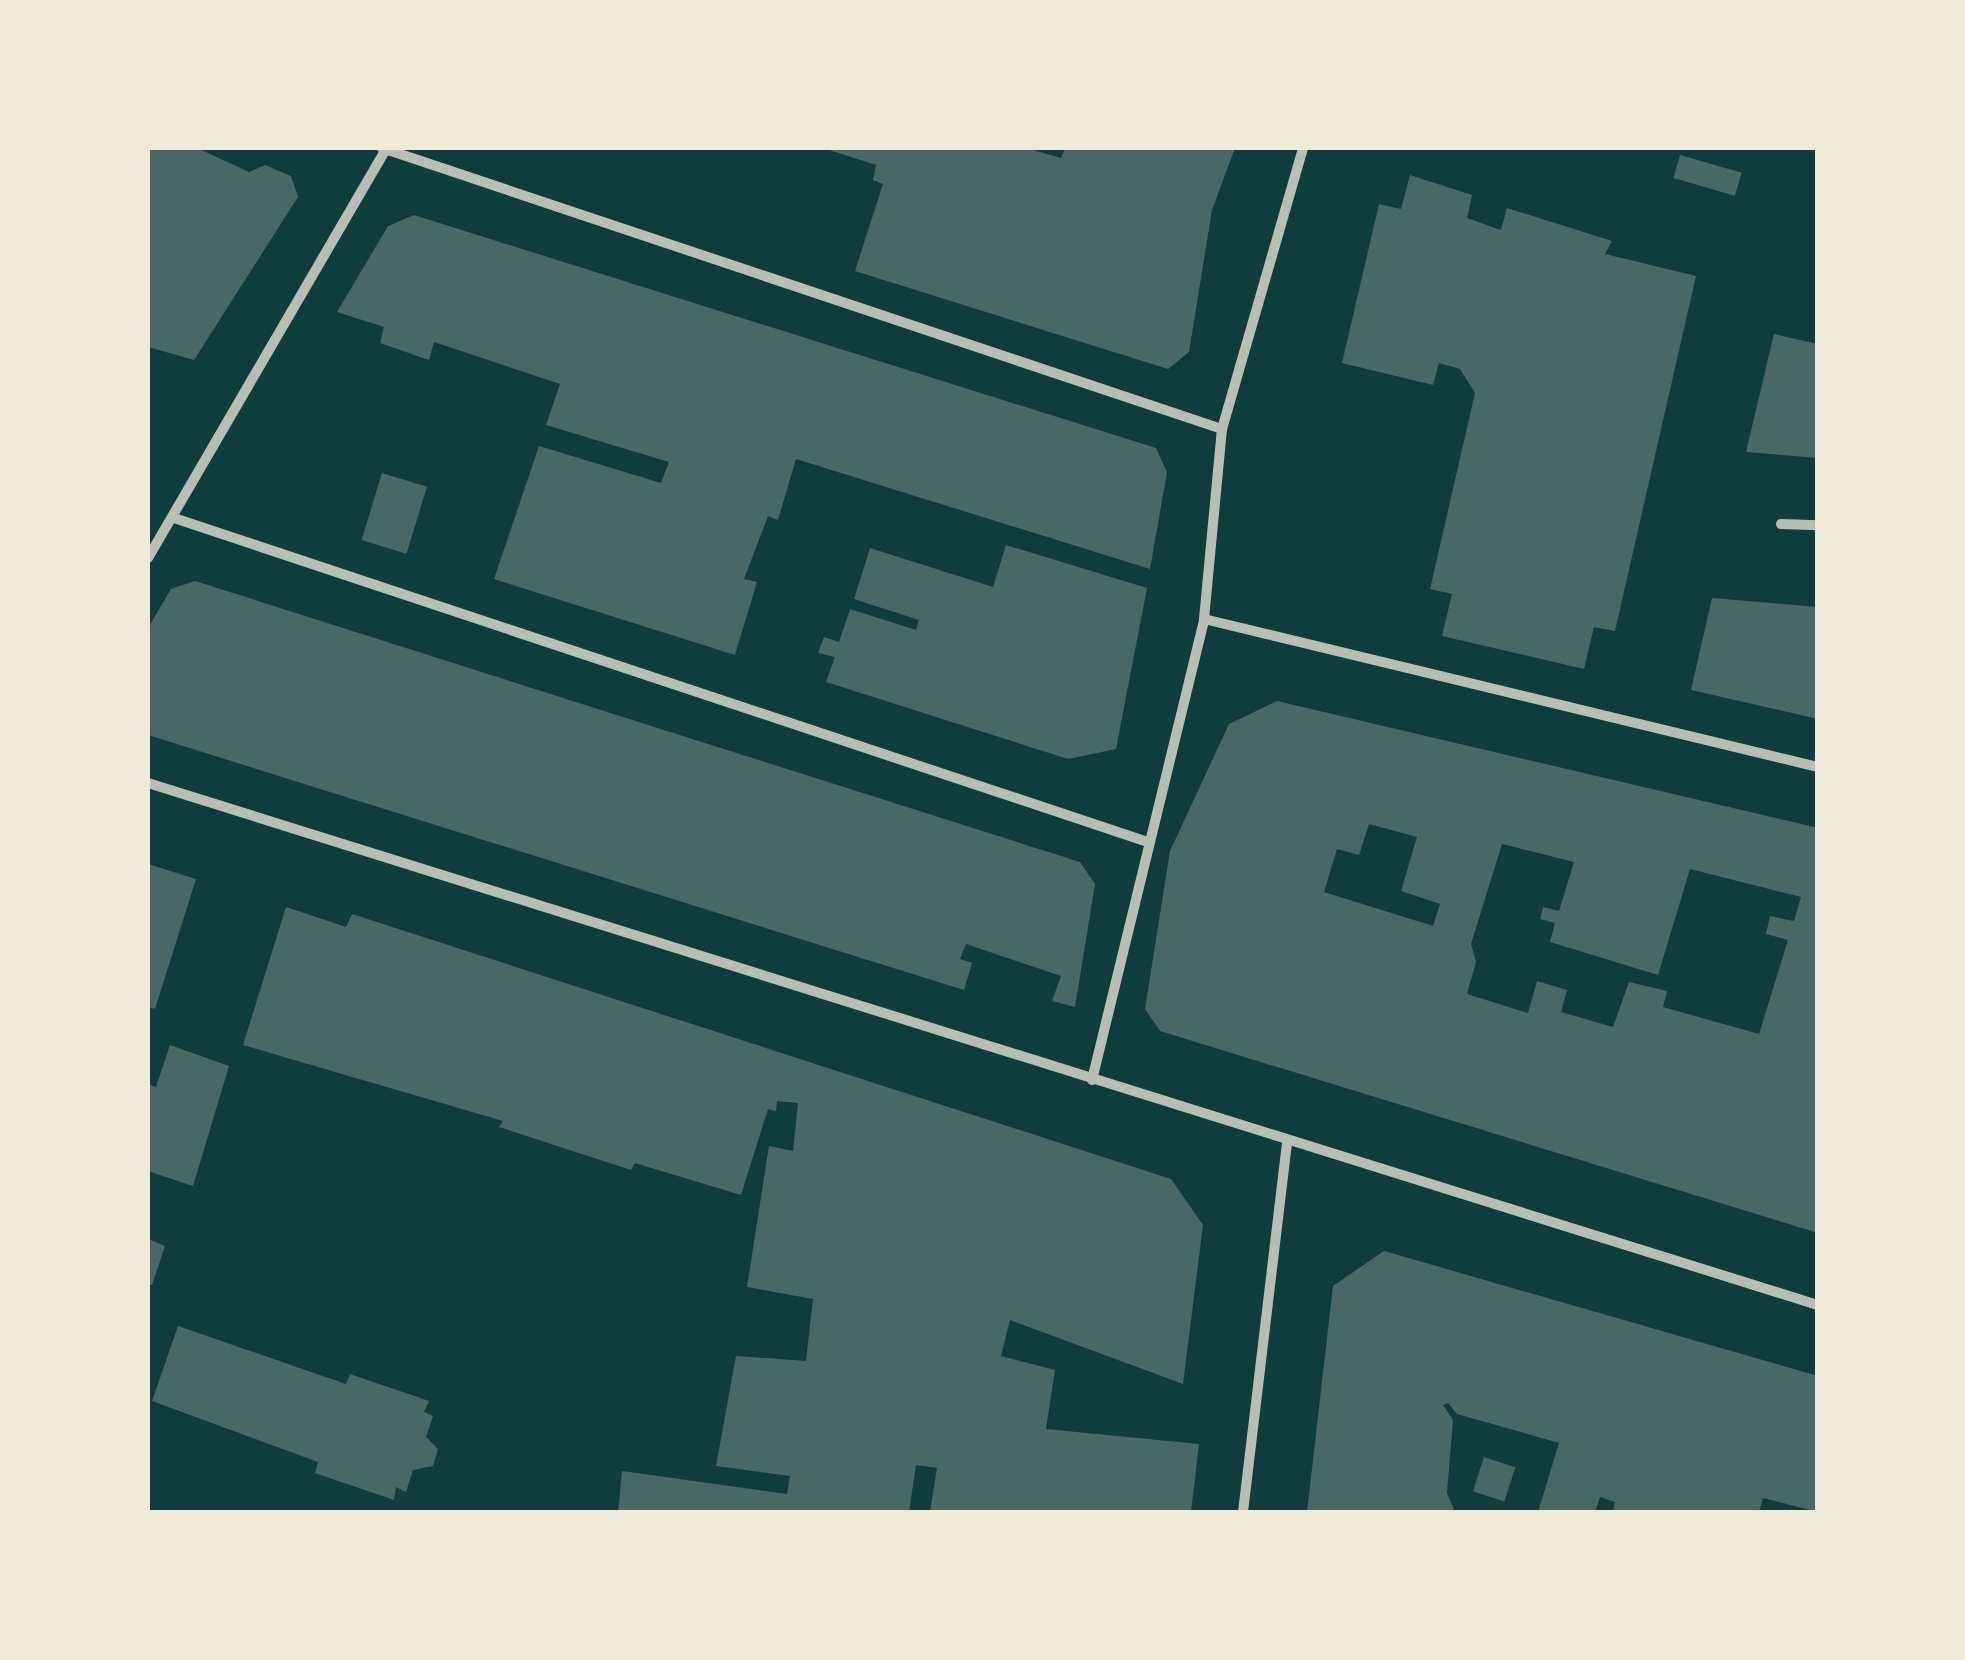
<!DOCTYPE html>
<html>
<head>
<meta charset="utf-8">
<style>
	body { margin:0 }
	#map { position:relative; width:1965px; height:1660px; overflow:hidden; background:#0f3d3e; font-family:Barlow,sans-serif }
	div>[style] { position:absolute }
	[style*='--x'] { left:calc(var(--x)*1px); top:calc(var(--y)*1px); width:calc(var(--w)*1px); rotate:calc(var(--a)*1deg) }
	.building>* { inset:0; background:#486865; transform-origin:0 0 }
	.minor>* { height:10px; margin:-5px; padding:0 5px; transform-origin:5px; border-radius:5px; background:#b8beb3 }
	span { translate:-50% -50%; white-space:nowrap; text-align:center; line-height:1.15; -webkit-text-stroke:8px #f1e9da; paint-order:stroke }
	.frame { position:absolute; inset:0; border:150px solid #f1e9da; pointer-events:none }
</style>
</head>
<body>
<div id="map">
	<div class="building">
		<i style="clip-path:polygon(148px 148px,197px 148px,249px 172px,265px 165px,291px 176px,298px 197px,194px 360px,148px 347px)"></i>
		<i style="clip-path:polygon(823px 148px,1026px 148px,1061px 158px,1065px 148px,1235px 148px,1212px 210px,1189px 352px,1168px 369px,855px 271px,883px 184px,873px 180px,876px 165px)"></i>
		<i style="left:1680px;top:155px;width:64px;height:24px;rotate:16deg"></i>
		<i style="clip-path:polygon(1410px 175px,1472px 195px,1467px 218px,1501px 230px,1507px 208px,1612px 241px,1605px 254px,1696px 276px,1615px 631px,1594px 627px,1584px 669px,1442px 636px,1452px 594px,1430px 589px,1475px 393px,1460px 369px,1439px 363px,1433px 385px,1342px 363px,1379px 204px,1401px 209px)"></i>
		<i style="clip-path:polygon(414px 215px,1156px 448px,1167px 472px,1150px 569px,796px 459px,778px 520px,768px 516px,744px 579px,757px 582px,735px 655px,494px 579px,539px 446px,661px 483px,669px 462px,546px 425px,560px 384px,434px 342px,429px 360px,380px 343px,384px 327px,337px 312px,388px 226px)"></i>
		<i style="clip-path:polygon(1774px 334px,1818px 344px,1818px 458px,1746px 452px)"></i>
		<i style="left:382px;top:473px;width:47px;height:70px;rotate:17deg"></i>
		<i style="clip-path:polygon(1006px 545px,1147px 588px,1116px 749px,1068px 759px,826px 682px,835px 657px,818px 653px,824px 637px,839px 642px,850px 609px,916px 630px,919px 620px,854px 599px,870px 548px,993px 587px)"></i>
		<i style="clip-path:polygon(195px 581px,1080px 862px,1095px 884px,1075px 1007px,1052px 1001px,1061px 976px,966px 944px,960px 959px,972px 963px,964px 990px,148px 735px,148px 628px,171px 589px)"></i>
		<i style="clip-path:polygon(1712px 598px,1818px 607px,1818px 719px,1691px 690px)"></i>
		<i style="clip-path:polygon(evenodd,1277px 701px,1818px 828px,1818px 1233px,1160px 1031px,1145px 1009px,1170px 851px,1229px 724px,1277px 701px,1369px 824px,1417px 837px,1401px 891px,1440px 904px,1433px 926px,1324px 892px,1337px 849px,1359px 855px,1369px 824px,1277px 701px,1502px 844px,1574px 862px,1559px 911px,1543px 907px,1540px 919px,1555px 923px,1550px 942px,1658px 975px,1690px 869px,1801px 897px,1794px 921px,1770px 916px,1766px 934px,1788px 940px,1759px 1034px,1663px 1007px,1667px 991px,1629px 982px,1613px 1027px,1561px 1012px,1567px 990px,1537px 981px,1528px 1013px,1467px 994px,1476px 962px,1471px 944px,1502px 844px)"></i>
		<i style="clip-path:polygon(148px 864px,196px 879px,155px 1009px,148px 1007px)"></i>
		<i style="clip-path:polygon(286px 907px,346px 927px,352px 914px,1171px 1179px,1203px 1225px,1183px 1384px,1010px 1320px,1001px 1356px,1055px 1370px,1046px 1429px,1199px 1444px,1191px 1512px,930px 1512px,937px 1468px,916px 1465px,909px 1512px,618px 1512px,622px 1471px,787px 1494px,790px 1476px,716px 1466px,736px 1356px,806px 1361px,813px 1299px,747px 1287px,769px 1146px,793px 1151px,798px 1103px,777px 1101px,776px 1111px,768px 1109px,741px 1195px,635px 1163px,631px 1170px,499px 1127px,503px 1121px,243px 1045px)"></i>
		<i style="clip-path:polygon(170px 1045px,229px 1066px,193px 1186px,148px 1171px,148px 1084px,156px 1087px)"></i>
		<i style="clip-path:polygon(148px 1239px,165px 1246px,152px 1285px,148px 1284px)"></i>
		<i style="clip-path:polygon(1384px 1251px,1818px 1376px,1818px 1512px,1763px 1498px,1759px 1512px,1613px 1512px,1615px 1502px,1600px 1497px,1595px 1512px,1538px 1512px,1559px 1443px,1457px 1414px,1448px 1403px,1443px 1405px,1453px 1420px,1447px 1493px,1455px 1512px,1307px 1512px,1333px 1286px)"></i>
		<i style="clip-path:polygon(178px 1326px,346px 1384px,350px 1374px,429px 1401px,424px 1412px,433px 1416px,426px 1437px,438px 1449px,433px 1466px,413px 1470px,406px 1492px,396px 1487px,394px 1500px,315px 1473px,318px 1462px,152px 1401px)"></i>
		<i style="left:1484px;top:1457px;width:33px;height:36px;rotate:18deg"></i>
	</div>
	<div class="minor">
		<i style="--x:382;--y:148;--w:886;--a:18.5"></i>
		<i style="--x:174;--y:518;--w:1023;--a:18.4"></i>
		<i style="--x:1781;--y:524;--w:37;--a:2"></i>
		<i style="--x:148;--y:558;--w:473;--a:-59.8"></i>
		<i style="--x:1204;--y:619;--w:632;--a:13.55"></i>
		<i style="--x:148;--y:783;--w:1750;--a:17.36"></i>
		<i style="--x:1092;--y:1080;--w:474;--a:-76.3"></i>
		<i style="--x:1204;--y:619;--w:191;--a:-84.6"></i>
		<i style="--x:1222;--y:429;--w:292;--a:-73.9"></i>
		<i style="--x:1243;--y:1512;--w:372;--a:-83.2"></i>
	</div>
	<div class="frame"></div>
</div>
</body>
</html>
